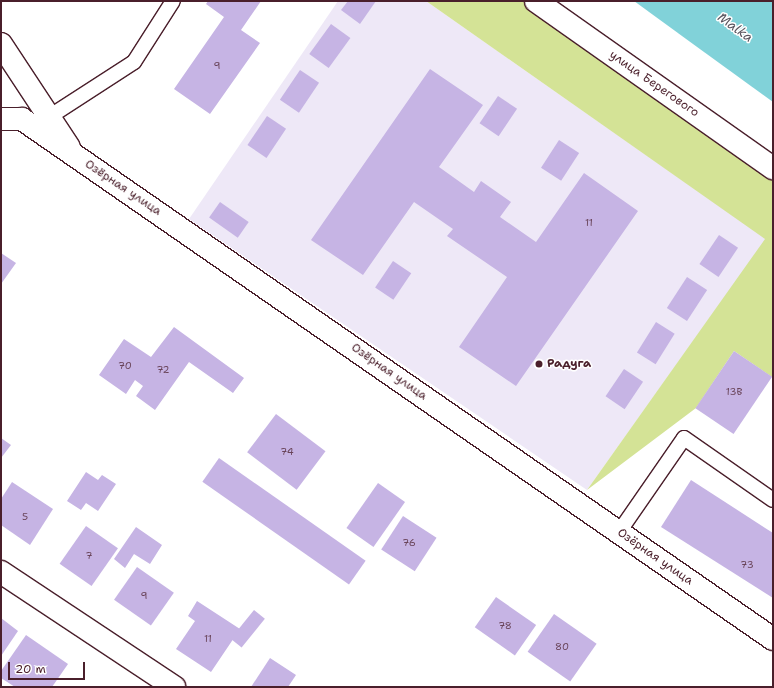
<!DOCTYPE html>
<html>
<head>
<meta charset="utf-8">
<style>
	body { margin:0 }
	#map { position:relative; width:774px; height:688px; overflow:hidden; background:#fff; font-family:"Shantell Sans",sans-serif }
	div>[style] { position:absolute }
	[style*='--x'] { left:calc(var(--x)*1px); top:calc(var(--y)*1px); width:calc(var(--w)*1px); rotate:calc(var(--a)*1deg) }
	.built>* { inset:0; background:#eee8f7 }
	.green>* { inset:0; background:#d4e396 }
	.water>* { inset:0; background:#81d2d9 }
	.building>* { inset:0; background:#c6b4e4; transform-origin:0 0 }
	.roads { filter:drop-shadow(1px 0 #4a1f2b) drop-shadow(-1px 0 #4a1f2b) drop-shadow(0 1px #4a1f2b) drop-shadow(0 -1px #4a1f2b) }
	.lane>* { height:14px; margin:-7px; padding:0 7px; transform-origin:7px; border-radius:7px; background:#fff }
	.street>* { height:22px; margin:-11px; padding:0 11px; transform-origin:11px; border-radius:11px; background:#fff }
	.dots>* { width:11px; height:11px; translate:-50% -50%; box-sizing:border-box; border:2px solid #fff; border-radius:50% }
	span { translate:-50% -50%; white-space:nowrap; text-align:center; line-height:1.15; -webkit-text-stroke:3px #fff; paint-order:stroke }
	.number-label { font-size:10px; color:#694459 }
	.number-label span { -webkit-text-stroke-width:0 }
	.street-label { font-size:12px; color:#4a1f2b }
	.poi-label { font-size:12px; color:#4a1f2b; font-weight:700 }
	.left { translate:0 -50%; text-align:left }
	.water-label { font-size:13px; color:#5a555f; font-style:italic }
	.frame { position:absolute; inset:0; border:2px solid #4a1f2b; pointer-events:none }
	.scale { position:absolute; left:8px; top:662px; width:77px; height:18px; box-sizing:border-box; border:2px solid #4a1f2b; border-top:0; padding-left:5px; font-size:12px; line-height:14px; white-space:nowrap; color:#4a1f2b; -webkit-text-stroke:3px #fff; paint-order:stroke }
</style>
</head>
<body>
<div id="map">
	<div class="built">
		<i style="clip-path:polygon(338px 1px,426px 1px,766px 239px,587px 490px,189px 219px)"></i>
	</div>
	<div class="green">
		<i style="clip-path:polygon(426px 1px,536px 1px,773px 168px,772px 377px,734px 351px,696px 408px,587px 490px,765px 239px)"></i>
	</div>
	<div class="water">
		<i style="clip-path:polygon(634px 1px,773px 1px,773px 102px,693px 44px)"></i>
	</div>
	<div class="building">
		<i style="clip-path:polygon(208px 1px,261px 1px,241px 30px,260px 43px,210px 114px,174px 89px,224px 17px,206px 4px)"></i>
		<i style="clip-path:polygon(348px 1px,376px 1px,360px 24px,341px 10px)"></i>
		<i style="left:331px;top:24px;width:24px;height:37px;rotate:36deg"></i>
		<i style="clip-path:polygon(430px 69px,483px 105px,439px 167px,474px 192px,481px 181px,511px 202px,500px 217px,536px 242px,584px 173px,638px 211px,516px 386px,459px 347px,507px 277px,447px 236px,453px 229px,414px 202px,363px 275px,311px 240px)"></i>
		<i style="left:300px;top:70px;width:23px;height:36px;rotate:34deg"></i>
		<i style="left:498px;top:96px;width:23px;height:33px;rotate:34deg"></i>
		<i style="left:267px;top:116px;width:23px;height:35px;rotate:34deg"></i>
		<i style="left:559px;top:140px;width:24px;height:33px;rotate:33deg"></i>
		<i style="left:220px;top:202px;width:35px;height:19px;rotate:35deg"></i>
		<i style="left:719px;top:235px;width:23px;height:35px;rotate:34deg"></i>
		<i style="clip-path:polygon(1px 253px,16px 263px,1px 284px)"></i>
		<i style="left:393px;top:261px;width:22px;height:32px;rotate:34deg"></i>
		<i style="left:687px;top:277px;width:24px;height:37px;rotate:33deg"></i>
		<i style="left:656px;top:322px;width:22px;height:36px;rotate:32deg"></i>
		<i style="clip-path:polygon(174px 327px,244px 378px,233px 393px,189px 362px,155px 410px,136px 396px,143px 386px,135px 380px,126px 394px,99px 375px,124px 339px,151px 357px)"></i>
		<i style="left:734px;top:351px;width:46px;height:69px;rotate:34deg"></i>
		<i style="left:624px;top:369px;width:23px;height:33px;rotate:34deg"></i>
		<i style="left:276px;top:414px;width:62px;height:48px;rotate:37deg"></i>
		<i style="clip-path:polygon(1px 438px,11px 445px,1px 458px)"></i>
		<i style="left:219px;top:458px;width:179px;height:29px;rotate:35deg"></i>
		<i style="clip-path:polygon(86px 472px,98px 480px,102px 475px,116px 484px,98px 511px,86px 503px,81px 510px,67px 501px)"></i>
		<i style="clip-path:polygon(691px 480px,773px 533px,773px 598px,661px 527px)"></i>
		<i style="clip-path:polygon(12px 482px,53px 509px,30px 545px,1px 525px,1px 499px)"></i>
		<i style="left:378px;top:483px;width:33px;height:55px;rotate:35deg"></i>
		<i style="left:403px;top:516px;width:40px;height:40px;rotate:33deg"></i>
		<i style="left:86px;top:526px;width:39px;height:46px;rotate:35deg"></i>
		<i style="clip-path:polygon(136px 527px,162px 545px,150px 564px,134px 554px,125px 568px,114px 559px)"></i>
		<i style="left:137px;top:567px;width:45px;height:40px;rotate:35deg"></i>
		<i style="left:496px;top:597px;width:49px;height:37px;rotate:35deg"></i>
		<i style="clip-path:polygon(197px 601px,240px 629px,211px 672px,176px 649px,195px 621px,188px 616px)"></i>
		<i style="left:254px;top:610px;width:14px;height:37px;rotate:39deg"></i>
		<i style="left:554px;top:614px;width:52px;height:46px;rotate:35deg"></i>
		<i style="clip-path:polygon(1px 618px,18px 631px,1px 656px)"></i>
		<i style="clip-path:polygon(26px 635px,68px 664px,52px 687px,15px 687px,1px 678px,1px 671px)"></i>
		<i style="clip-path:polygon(270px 658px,296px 675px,288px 687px,251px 687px)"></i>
	</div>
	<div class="roads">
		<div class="lane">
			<i style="--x:41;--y:118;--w:8;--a:-7"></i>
			<i style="--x:49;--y:117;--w:101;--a:-32.9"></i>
			<i style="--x:134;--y:62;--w:72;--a:-57.4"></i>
			<i style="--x:619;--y:532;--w:114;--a:-55.3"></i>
			<i style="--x:684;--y:438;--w:108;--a:34.9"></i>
		</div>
		<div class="street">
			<i style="--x:536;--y:1;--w:290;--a:35.2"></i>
			<i style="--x:1;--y:44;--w:123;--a:56.6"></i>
			<i style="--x:1;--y:119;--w:21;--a:0"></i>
			<i style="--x:22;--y:119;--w:913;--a:34.7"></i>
			<i style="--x:1;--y:572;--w:208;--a:33.6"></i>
		</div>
	</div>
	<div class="dots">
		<i style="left:539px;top:364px;background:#4a1f2b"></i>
	</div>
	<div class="number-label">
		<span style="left:217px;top:66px">9</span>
		<span style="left:589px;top:223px">11</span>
		<span style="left:125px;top:366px">70</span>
		<span style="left:163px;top:370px">72</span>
		<span style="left:734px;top:392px">13В</span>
		<span style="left:287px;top:452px">74</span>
		<span style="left:25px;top:517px">5</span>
		<span style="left:409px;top:543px">76</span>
		<span style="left:89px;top:556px">7</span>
		<span style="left:747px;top:565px">73</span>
		<span style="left:144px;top:596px">9</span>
		<span style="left:505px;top:626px">78</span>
		<span style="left:208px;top:639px">11</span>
		<span style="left:562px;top:647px">80</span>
	</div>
	<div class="street-label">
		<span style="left:654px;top:84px;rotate:35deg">улица Берегового</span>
		<span style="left:123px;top:188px;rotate:34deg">Озёрная улица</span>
		<span style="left:389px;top:372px;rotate:35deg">Озёрная улица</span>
		<span style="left:655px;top:557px;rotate:35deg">Озёрная улица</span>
	</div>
	<div class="poi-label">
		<span class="left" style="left:547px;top:364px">Радуга</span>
	</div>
	<div class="water-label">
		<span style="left:735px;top:28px;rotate:36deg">Malka</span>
	</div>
	<div class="frame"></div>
	<div class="scale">20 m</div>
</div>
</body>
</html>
